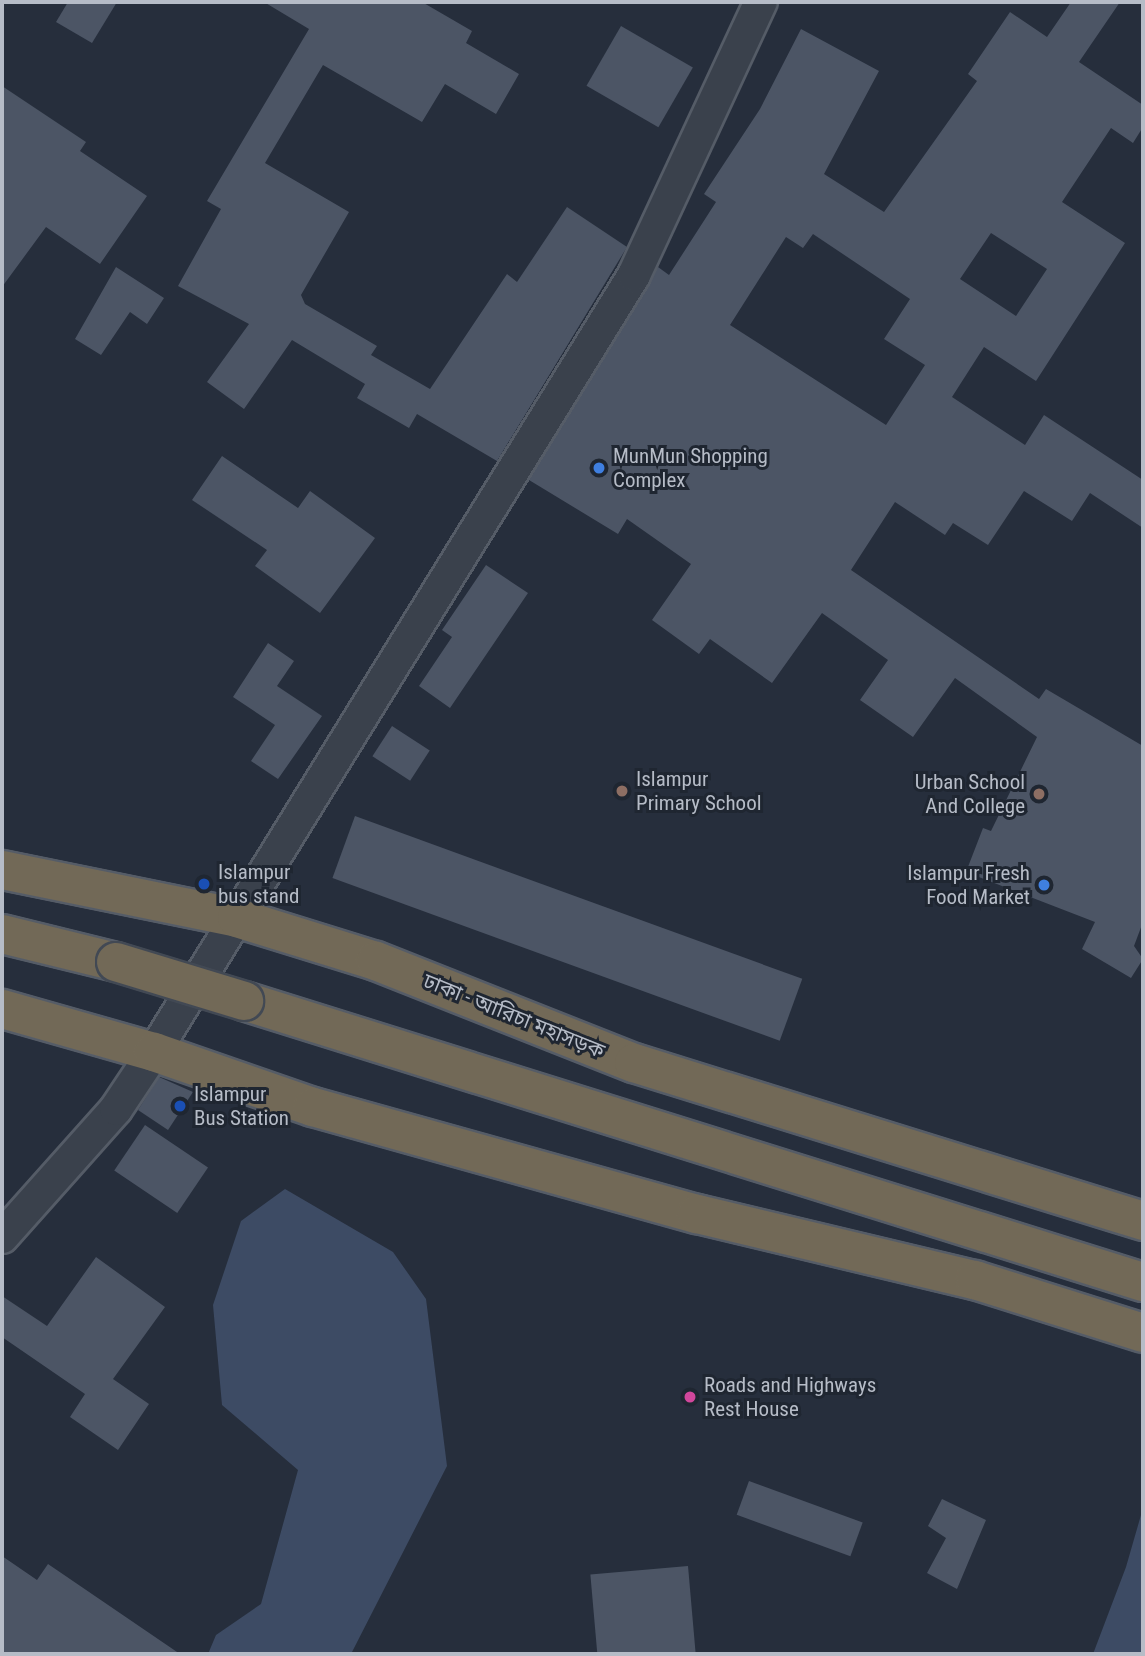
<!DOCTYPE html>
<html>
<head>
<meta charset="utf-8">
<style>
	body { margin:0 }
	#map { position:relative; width:1145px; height:1656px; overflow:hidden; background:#262e3c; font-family:"Roboto Condensed","Noto Sans Bengali",sans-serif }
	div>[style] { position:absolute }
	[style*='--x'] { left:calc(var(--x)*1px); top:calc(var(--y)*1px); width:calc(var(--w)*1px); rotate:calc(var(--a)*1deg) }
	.water>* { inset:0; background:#3d4b64 }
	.building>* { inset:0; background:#4c5565; transform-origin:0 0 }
	.roads { filter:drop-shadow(2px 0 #555c67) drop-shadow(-2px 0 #555c67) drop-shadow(0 2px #555c67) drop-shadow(0 -2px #555c67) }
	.street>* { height:32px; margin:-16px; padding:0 16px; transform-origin:16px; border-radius:16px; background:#3a414c }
	.highway>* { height:38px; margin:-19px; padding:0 19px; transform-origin:19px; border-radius:19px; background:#726957 }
	.bridges { filter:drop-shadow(2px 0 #424954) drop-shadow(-2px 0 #424954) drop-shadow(0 2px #424954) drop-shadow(0 -2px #424954) }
	.highway-bridge>* { height:38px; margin:-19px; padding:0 19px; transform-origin:19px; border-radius:19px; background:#726957 }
	.dots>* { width:19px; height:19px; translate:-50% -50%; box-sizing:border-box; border:4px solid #1f2631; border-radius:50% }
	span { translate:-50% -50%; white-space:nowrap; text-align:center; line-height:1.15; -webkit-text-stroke:6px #1f2631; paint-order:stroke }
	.poi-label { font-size:21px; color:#b6bcc7 }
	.left { translate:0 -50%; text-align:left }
	.right { translate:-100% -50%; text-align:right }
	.street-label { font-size:21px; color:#b6bcc7 }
	.frame { position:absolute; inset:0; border:4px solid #b6bcc7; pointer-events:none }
</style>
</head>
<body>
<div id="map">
	<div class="water">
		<i style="clip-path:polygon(285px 1189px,393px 1252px,426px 1299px,447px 1466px,351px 1654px,208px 1654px,216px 1635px,261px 1604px,298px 1470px,222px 1405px,213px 1305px,241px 1221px)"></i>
		<i style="clip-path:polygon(1143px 1508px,1143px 1654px,1093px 1654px,1126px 1567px)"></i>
	</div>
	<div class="building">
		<i style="clip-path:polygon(68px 2px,117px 2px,92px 43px,56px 22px)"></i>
		<i style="clip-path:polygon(264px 2px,422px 2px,472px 31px,466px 43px,519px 74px,496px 114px,445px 84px,422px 122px,323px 65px,265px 163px,349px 212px,301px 295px,305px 304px,377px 346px,371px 355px,430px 389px,507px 274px,517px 282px,567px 207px,627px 247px,497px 461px,417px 414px,409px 428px,357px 398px,365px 384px,292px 340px,244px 409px,207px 382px,249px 324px,178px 286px,221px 209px,207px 201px,309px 29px)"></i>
		<i style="clip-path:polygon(evenodd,1071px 2px,1120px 2px,1079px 62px,1143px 105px,1143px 127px,1133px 143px,1111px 128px,1062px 202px,1125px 243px,1036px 381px,984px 347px,952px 397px,1025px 445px,1044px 415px,1143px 480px,1143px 528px,1090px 493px,1072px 521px,1024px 491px,988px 545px,953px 523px,945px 535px,895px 502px,851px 570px,1039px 699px,1046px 689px,1143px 746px,1143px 922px,1134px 946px,1143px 959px,1131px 978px,1082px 949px,1095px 922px,966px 872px,983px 828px,991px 831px,1037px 737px,955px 678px,913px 737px,860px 700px,888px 660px,822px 613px,772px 683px,710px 639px,699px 654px,652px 620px,691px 564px,627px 519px,618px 534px,529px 480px,658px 267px,669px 275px,716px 202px,704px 194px,760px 109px,801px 29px,879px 71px,824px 174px,884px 212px,977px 81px,968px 74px,1010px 12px,1047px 37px,1071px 2px,991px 233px,1047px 269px,1016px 316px,960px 279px,991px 233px,1071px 2px,813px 234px,910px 299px,884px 339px,925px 365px,886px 425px,730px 325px,786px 237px,803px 248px,813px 234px)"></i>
		<i style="left:621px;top:26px;width:83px;height:69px;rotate:30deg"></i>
		<i style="clip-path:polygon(2px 86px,86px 142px,80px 151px,147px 196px,100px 264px,46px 227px,2px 287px)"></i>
		<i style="clip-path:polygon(116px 267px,164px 298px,147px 324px,130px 312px,101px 355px,75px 339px)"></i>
		<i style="clip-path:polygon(222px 456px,298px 508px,310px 491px,375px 538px,320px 613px,255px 566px,267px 550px,192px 500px)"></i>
		<i style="clip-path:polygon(486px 565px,528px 593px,450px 708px,419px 686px,452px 637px,442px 630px)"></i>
		<i style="clip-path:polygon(268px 643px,294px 661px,277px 686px,322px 716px,278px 779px,251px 761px,275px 725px,233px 697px)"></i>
		<i style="left:392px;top:726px;width:45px;height:36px;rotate:33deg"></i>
		<i style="left:355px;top:816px;width:476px;height:66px;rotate:20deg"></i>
		<i style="clip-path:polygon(159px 1077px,193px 1092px,168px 1130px,138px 1110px)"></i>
		<i style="left:145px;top:1125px;width:76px;height:55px;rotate:34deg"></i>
		<i style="clip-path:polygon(96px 1257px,165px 1307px,113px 1379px,149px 1404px,118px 1450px,70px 1417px,85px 1394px,2px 1337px,2px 1296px,47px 1326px)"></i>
		<i style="left:749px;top:1481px;width:121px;height:36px;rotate:20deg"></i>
		<i style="clip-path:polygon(942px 1499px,986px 1520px,957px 1589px,927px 1573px,946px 1538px,928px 1526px)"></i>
		<i style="clip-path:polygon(2px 1556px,37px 1580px,48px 1564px,180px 1654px,2px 1654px)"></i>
		<i style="left:688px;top:1566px;width:88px;height:98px;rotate:85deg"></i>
	</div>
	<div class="roads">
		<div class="street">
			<i style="--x:2;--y:1237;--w:171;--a:-48.3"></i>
			<i style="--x:116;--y:1109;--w:69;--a:-56.3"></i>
			<i style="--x:154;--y:1052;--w:913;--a:-58.29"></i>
			<i style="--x:634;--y:275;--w:301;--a:-65.1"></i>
		</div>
		<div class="highway">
			<i style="--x:2;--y:870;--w:240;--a:11.5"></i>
			<i style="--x:237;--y:918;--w:145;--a:17.2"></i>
			<i style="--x:376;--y:961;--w:277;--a:21.6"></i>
			<i style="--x:634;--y:1063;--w:533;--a:17.24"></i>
			<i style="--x:2;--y:934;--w:117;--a:13.8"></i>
			<i style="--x:244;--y:1001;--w:942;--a:17.36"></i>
			<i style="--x:2;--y:1009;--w:158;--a:15.8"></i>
			<i style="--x:154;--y:1052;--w:168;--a:19.1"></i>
			<i style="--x:313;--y:1107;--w:399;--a:15.6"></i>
			<i style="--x:697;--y:1214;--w:286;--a:13.4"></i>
			<i style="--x:975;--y:1280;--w:176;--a:17.5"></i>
		</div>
	</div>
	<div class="bridges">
		<div class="highway-bridge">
			<i style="--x:116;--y:962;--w:134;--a:16.9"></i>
		</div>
	</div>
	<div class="dots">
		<i style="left:599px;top:468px;background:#3f7fe0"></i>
		<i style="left:622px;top:791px;background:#8d6e63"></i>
		<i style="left:1039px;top:794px;background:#8d6e63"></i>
		<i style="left:204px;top:884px;background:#1a4fb4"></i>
		<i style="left:1044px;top:885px;background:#3f7fe0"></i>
		<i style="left:180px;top:1106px;background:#1a4fb4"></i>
		<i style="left:690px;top:1397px;background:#d1479c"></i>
	</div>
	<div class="poi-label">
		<span class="left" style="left:613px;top:468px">MunMun Shopping<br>Complex</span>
		<span class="left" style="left:636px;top:791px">Islampur<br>Primary School</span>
		<span class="right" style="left:1025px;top:794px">Urban School<br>And College</span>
		<span class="left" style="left:218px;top:884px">Islampur<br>bus stand</span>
		<span class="right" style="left:1030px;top:885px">Islampur Fresh<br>Food Market</span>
		<span class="left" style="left:194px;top:1106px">Islampur<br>Bus Station</span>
		<span class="left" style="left:704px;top:1397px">Roads and Highways<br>Rest House</span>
	</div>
	<div class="street-label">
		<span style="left:514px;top:1016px;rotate:22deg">ঢাকা - আরিচা মহাসড়ক</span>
	</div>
	<div class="frame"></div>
</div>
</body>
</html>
